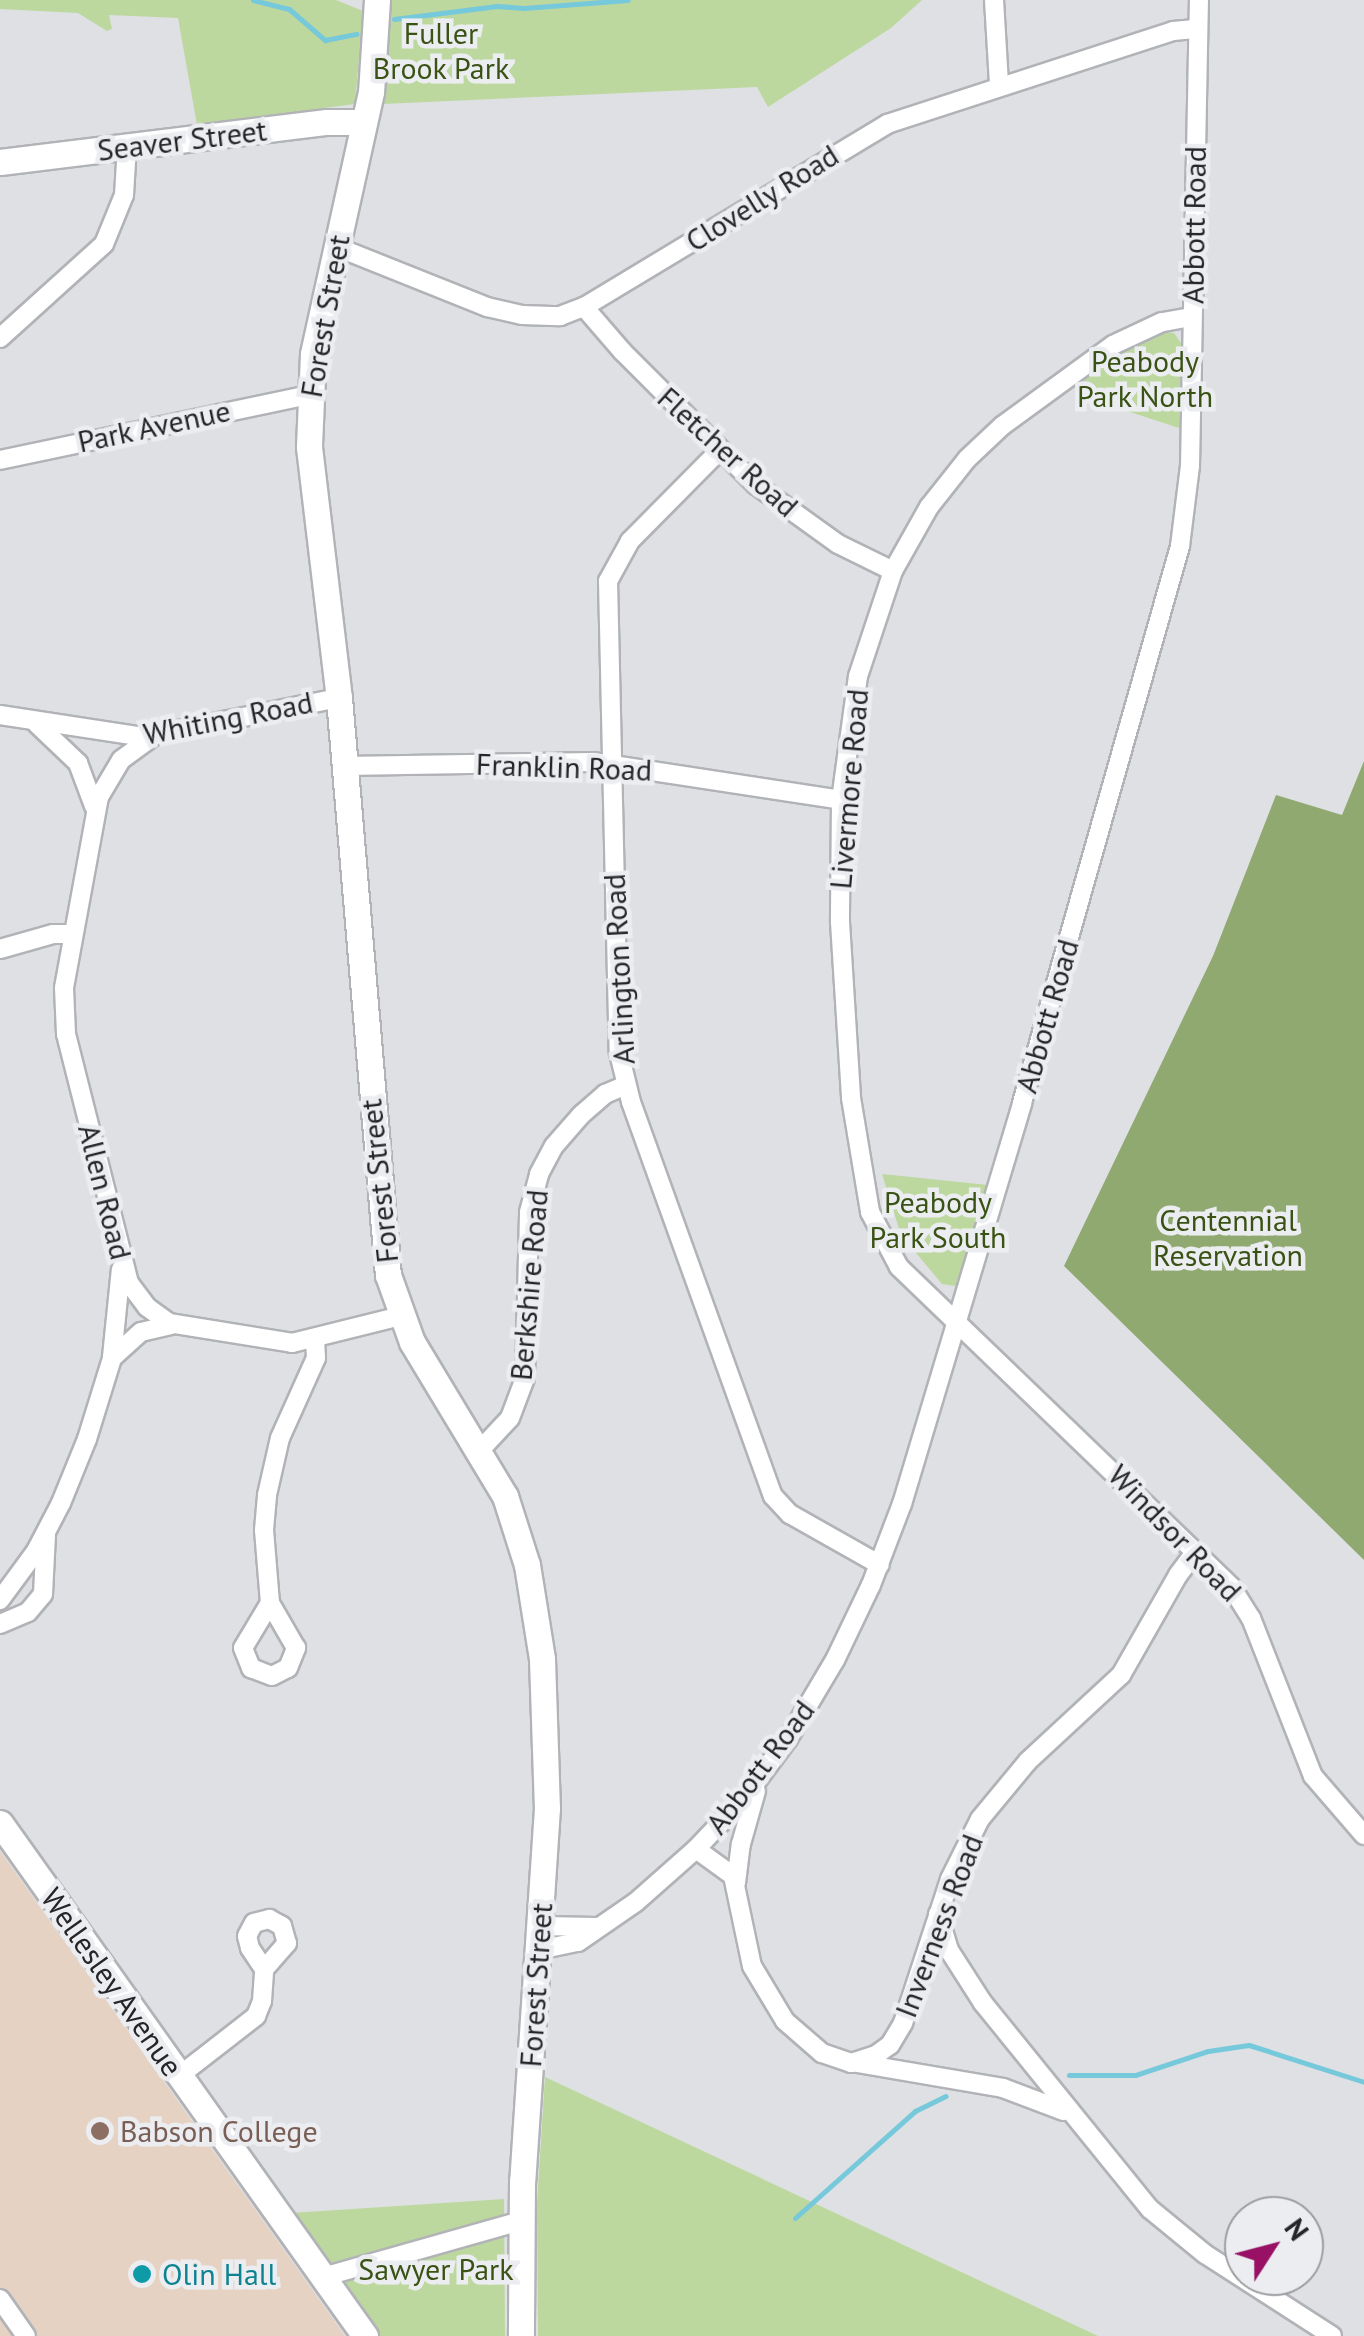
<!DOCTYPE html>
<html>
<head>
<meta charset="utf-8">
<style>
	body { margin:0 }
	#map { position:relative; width:1364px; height:2336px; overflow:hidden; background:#dee0e4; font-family:"PT Sans",sans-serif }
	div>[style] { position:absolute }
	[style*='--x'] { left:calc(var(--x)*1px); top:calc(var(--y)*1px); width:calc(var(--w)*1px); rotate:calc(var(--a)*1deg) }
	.education>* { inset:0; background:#e5d2c2 }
	.green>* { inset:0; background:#bdd89e }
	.forest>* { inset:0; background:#8fa970 }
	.stream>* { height:5px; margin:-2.5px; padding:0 2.5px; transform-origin:2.5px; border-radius:2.5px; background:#76c8db }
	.roads { filter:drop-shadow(2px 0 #b1b3b7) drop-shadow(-2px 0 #b1b3b7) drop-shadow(0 2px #b1b3b7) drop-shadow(0 -2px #b1b3b7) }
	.street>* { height:18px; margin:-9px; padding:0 9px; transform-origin:9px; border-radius:9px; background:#fff }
	.secondary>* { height:25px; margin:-12.5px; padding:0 12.5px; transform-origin:12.5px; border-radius:12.5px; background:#fff }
	.dots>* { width:28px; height:28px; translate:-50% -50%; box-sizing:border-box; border:5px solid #ebedf1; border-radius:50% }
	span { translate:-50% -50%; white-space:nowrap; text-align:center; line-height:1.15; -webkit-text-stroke:9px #ebedf1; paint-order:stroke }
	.park-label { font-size:30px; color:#3a5214 }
	.street-label { font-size:30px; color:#252527 }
	.education-label { font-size:30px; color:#785e54 }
	.left { translate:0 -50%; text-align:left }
	.culture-label { font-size:30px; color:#0d838f }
	.north { position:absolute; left:1224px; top:2196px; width:100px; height:100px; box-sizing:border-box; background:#ebedf1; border:2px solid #9c9da0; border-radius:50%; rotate:54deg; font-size:28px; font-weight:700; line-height:40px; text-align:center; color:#252527 }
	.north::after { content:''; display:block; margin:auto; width:35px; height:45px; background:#981165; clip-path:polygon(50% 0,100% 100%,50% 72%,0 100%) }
</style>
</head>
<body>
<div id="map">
	<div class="education">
		<i style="clip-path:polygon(0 1851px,345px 2336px,0 2336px)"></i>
	</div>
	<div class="green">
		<i style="clip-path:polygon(0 0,336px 0,363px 11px,355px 104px,197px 125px,178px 18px,109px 15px,112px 29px,107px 31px,78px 13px,0 9px)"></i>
		<i style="clip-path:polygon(391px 0,922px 0,891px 28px,768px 107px,757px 87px,383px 104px)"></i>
		<i style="clip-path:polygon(1165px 332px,1174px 333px,1181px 343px,1182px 429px,1124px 410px,1079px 377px,1109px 357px)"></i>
		<i style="clip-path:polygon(882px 1174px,988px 1185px,956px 1286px,942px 1284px,901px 1235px)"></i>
		<i style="clip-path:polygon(545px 2077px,1098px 2336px,538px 2336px,537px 2204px)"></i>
		<i style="clip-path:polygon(504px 2199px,505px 2336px,378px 2336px,291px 2213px)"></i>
	</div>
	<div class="forest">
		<i style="clip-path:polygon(1364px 761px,1364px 1560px,1064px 1266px,1213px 956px,1276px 795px,1342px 815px)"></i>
	</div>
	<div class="stream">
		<i style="--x:253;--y:0;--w:37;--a:14"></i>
		<i style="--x:289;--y:9;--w:48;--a:40.7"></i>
		<i style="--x:325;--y:40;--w:32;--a:-11"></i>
		<i style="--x:394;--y:19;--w:104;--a:-7.2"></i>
		<i style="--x:497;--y:6;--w:27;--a:4"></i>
		<i style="--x:524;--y:8;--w:104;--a:-4.4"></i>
		<i style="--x:1069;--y:2075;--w:66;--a:0"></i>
		<i style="--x:1135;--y:2075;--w:77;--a:-18.2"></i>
		<i style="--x:1208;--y:2051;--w:41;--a:-8.3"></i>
		<i style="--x:1249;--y:2045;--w:121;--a:17.8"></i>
		<i style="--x:795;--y:2218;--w:161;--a:-41.7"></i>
		<i style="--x:915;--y:2111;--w:34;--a:-26"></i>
	</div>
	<div class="roads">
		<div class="street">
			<i style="--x:994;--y:0;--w:85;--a:86.6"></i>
			<i style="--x:337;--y:247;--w:162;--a:21.8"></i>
			<i style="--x:487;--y:307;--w:36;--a:13"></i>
			<i style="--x:522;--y:315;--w:38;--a:2"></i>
			<i style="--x:560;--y:316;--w:26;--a:-21"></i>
			<i style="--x:584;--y:307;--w:354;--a:-31.1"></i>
			<i style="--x:887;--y:124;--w:301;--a:-18"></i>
			<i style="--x:1173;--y:31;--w:25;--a:-5"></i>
			<i style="--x:584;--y:307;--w:58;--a:49.2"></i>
			<i style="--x:622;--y:351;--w:190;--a:45"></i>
			<i style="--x:756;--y:485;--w:101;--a:35.7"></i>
			<i style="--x:838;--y:544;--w:61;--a:26.1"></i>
			<i style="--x:1191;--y:317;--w:29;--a:170"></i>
			<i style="--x:1162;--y:322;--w:54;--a:154.9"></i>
			<i style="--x:1113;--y:345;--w:137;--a:143.9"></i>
			<i style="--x:1002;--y:426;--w:48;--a:136.7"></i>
			<i style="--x:967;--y:459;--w:61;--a:128.4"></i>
			<i style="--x:929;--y:507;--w:73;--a:119.4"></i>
			<i style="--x:893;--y:571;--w:111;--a:108.4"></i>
			<i style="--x:858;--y:676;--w:125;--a:97.8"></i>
			<i style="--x:841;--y:800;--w:122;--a:90.5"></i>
			<i style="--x:840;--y:922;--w:176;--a:86.4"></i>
			<i style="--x:851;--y:1098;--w:116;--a:80.5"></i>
			<i style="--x:870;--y:1212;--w:62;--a:62.2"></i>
			<i style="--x:899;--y:1267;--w:463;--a:43.9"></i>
			<i style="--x:1232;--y:1588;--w:36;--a:58"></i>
			<i style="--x:1251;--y:1618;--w:170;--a:68.6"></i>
			<i style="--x:1313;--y:1776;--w:78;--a:49.2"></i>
			<i style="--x:0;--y:338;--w:140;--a:-42.1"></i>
			<i style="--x:104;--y:244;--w:53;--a:-67.8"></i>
			<i style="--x:124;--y:195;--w:49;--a:-86.5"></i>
			<i style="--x:719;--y:451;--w:127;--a:134.7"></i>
			<i style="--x:630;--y:541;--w:46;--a:118.8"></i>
			<i style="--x:608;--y:581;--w:472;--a:88.7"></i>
			<i style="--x:619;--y:1053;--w:50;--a:76.2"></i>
			<i style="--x:631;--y:1102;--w:419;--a:70.2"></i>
			<i style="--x:773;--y:1496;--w:25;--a:47"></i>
			<i style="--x:790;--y:1514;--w:103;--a:29.5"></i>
			<i style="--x:0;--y:460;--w:315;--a:-11.9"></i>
			<i style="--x:0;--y:715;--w:145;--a:8.7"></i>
			<i style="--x:143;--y:737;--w:200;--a:-11.3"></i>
			<i style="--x:37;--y:724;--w:57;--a:43.6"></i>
			<i style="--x:78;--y:763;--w:46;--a:69.6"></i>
			<i style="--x:155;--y:735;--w:42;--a:143.7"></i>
			<i style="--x:121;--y:760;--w:43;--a:120.7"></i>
			<i style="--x:99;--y:797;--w:194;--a:100.4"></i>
			<i style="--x:64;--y:988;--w:46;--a:87.5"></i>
			<i style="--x:66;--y:1034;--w:257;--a:75.8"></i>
			<i style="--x:129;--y:1283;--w:30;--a:53"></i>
			<i style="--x:147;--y:1307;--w:27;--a:36"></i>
			<i style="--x:169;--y:1323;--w:125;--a:9.2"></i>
			<i style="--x:292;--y:1343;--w:112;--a:-13.9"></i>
			<i style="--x:344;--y:766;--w:249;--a:-0.9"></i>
			<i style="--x:593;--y:762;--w:251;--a:8.7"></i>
			<i style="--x:0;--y:949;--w:55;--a:-15.8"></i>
			<i style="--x:53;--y:934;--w:18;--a:0"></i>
			<i style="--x:112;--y:1357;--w:88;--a:-84.2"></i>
			<i style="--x:481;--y:1449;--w:42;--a:-46.9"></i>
			<i style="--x:510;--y:1418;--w:43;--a:-69.4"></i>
			<i style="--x:525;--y:1378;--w:166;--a:-88.6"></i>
			<i style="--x:529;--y:1212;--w:39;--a:-75"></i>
			<i style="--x:539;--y:1174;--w:32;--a:-62"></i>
			<i style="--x:554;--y:1146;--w:41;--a:-48.9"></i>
			<i style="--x:581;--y:1115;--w:32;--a:-41"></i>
			<i style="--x:605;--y:1094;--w:23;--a:-23"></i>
			<i style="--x:0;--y:1600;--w:61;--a:-53.7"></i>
			<i style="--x:36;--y:1551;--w:54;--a:-62.5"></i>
			<i style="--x:61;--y:1503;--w:69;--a:-67.9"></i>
			<i style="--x:87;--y:1439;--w:85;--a:-72.8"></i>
			<i style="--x:112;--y:1358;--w:39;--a:-42"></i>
			<i style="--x:141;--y:1332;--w:31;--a:-13"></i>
			<i style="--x:270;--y:1603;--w:52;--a:121"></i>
			<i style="--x:243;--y:1648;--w:22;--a:68"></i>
			<i style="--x:251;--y:1668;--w:22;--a:21"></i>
			<i style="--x:272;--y:1676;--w:18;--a:-27"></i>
			<i style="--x:288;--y:1668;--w:22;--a:-68"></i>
			<i style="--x:296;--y:1648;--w:52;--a:-120"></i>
			<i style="--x:270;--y:1603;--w:73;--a:-94.7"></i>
			<i style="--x:264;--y:1530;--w:35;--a:-85"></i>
			<i style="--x:267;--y:1495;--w:58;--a:-77.2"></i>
			<i style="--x:280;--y:1438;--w:88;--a:-65.8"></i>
			<i style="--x:316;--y:1358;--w:17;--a:-93"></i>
			<i style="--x:0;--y:1624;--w:30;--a:-23"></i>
			<i style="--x:28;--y:1612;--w:23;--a:-50"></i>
			<i style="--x:43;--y:1594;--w:59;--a:-87.1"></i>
			<i style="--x:696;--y:1849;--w:46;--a:36.1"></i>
			<i style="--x:733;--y:1876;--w:92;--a:78.1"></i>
			<i style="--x:752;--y:1966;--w:64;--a:59"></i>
			<i style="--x:785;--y:2021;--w:49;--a:40.9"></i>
			<i style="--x:822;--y:2053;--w:31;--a:19"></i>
			<i style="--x:851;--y:2063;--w:26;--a:-18"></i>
			<i style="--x:876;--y:2055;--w:17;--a:-36"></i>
			<i style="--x:890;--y:2045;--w:26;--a:-59"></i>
			<i style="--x:903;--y:2023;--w:151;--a:-71.9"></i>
			<i style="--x:950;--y:1879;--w:67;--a:-63.4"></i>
			<i style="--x:980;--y:1819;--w:75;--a:-50.4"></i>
			<i style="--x:1028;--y:1761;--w:127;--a:-42.8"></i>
			<i style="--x:1121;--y:1675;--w:115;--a:-60.3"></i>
			<i style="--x:1178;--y:1575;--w:30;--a:-53"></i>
			<i style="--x:736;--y:1883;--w:39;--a:-83"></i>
			<i style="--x:741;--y:1844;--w:55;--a:-74.2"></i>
			<i style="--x:938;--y:1914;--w:38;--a:73"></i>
			<i style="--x:949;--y:1950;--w:63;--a:57.3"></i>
			<i style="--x:983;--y:2003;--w:265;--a:51"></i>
			<i style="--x:1150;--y:2209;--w:71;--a:39.3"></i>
			<i style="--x:1205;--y:2254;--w:151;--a:32.8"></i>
			<i style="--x:269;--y:1919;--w:15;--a:28"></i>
			<i style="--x:282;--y:1926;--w:18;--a:74"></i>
			<i style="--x:287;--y:1943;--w:35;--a:131"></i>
			<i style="--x:264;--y:1969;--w:25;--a:-124"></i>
			<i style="--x:250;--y:1948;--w:12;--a:-104"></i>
			<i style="--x:247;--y:1936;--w:15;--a:-62"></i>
			<i style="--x:254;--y:1923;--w:16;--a:-15"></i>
			<i style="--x:540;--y:1926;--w:57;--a:1"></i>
			<i style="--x:539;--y:1950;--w:40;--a:-12"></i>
			<i style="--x:578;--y:1942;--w:70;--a:-34.6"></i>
			<i style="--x:636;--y:1902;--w:80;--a:-41.5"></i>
			<i style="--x:696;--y:1849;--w:70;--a:-46.7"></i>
			<i style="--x:744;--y:1798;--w:74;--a:-53.3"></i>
			<i style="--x:788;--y:1739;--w:92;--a:-59.3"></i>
			<i style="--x:835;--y:1660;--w:83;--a:-64.4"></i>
			<i style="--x:871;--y:1585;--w:87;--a:-69.1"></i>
			<i style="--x:902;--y:1504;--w:419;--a:-73.3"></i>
			<i style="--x:1022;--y:1103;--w:579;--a:-74.16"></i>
			<i style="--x:1180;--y:546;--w:81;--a:-82.9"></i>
			<i style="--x:1190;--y:466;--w:466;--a:-88.9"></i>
			<i style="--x:857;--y:2063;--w:148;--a:9.7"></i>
			<i style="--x:1003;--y:2088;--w:65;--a:20.7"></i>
			<i style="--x:179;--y:2076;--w:98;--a:-37.9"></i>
			<i style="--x:256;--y:2016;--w:16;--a:-68"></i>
			<i style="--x:262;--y:2001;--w:32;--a:-86"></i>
			<i style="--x:323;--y:2277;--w:206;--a:-15.8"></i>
			<i style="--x:0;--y:2299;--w:45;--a:54.9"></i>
		</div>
		<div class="secondary">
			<i style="--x:377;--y:0;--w:92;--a:93.7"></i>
			<i style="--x:371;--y:92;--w:268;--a:102.5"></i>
			<i style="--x:313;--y:354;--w:93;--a:92.5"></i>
			<i style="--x:309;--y:447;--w:253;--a:83.2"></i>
			<i style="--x:339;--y:698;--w:579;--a:85.15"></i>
			<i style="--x:388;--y:1275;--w:71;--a:70.3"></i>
			<i style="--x:412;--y:1342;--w:180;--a:58.9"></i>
			<i style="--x:505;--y:1496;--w:72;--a:72.3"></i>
			<i style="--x:527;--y:1565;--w:95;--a:80.9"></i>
			<i style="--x:542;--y:1659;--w:149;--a:88.1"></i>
			<i style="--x:547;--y:1808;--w:374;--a:93.8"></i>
			<i style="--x:522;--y:2181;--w:155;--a:90.4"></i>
			<i style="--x:0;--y:162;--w:329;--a:-7"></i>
			<i style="--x:327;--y:122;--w:37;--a:0"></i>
			<i style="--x:0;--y:1823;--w:630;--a:54.57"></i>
		</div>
	</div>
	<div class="dots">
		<i style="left:100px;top:2131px;background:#8d6e63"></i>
		<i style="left:142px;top:2274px;background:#0f9aa8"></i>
	</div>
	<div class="park-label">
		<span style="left:441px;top:50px">Fuller<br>Brook Park</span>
		<span style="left:1145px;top:378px">Peabody<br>Park North</span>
		<span style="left:938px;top:1219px">Peabody<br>Park South</span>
		<span style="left:1228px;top:1237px">Centennial<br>Reservation</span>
		<span style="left:436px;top:2269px">Sawyer Park</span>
	</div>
	<div class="street-label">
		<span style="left:182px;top:140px;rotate:-7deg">Seaver Street</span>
		<span style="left:762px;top:198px;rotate:-32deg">Clovelly Road</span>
		<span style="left:1194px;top:225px;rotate:-89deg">Abbott Road</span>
		<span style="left:325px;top:316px;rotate:-80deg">Forest Street</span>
		<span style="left:154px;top:426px;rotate:-12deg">Park Avenue</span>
		<span style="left:728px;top:452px;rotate:42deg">Fletcher Road</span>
		<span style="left:228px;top:718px;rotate:-11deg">Whiting Road</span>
		<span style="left:564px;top:767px;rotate:2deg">Franklin Road</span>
		<span style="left:849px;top:789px;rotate:-85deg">Livermore Road</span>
		<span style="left:619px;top:969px;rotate:-93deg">Arlington Road</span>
		<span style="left:1047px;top:1016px;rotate:-74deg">Abbott Road</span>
		<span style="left:379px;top:1181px;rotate:-96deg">Forest Street</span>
		<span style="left:105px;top:1192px;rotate:76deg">Allen Road</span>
		<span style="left:529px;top:1285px;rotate:-85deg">Berkshire Road</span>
		<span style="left:1175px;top:1533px;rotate:46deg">Windsor Road</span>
		<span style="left:760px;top:1767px;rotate:-53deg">Abbott Road</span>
		<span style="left:939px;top:1926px;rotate:-69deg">Inverness Road</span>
		<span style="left:112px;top:1982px;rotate:55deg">Wellesley Avenue</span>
		<span style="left:536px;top:1985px;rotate:-86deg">Forest Street</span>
	</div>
	<div class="education-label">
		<span class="left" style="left:120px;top:2131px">Babson College</span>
	</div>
	<div class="culture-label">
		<span class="left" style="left:162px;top:2274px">Olin Hall</span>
	</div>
	<div class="north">N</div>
</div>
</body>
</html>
